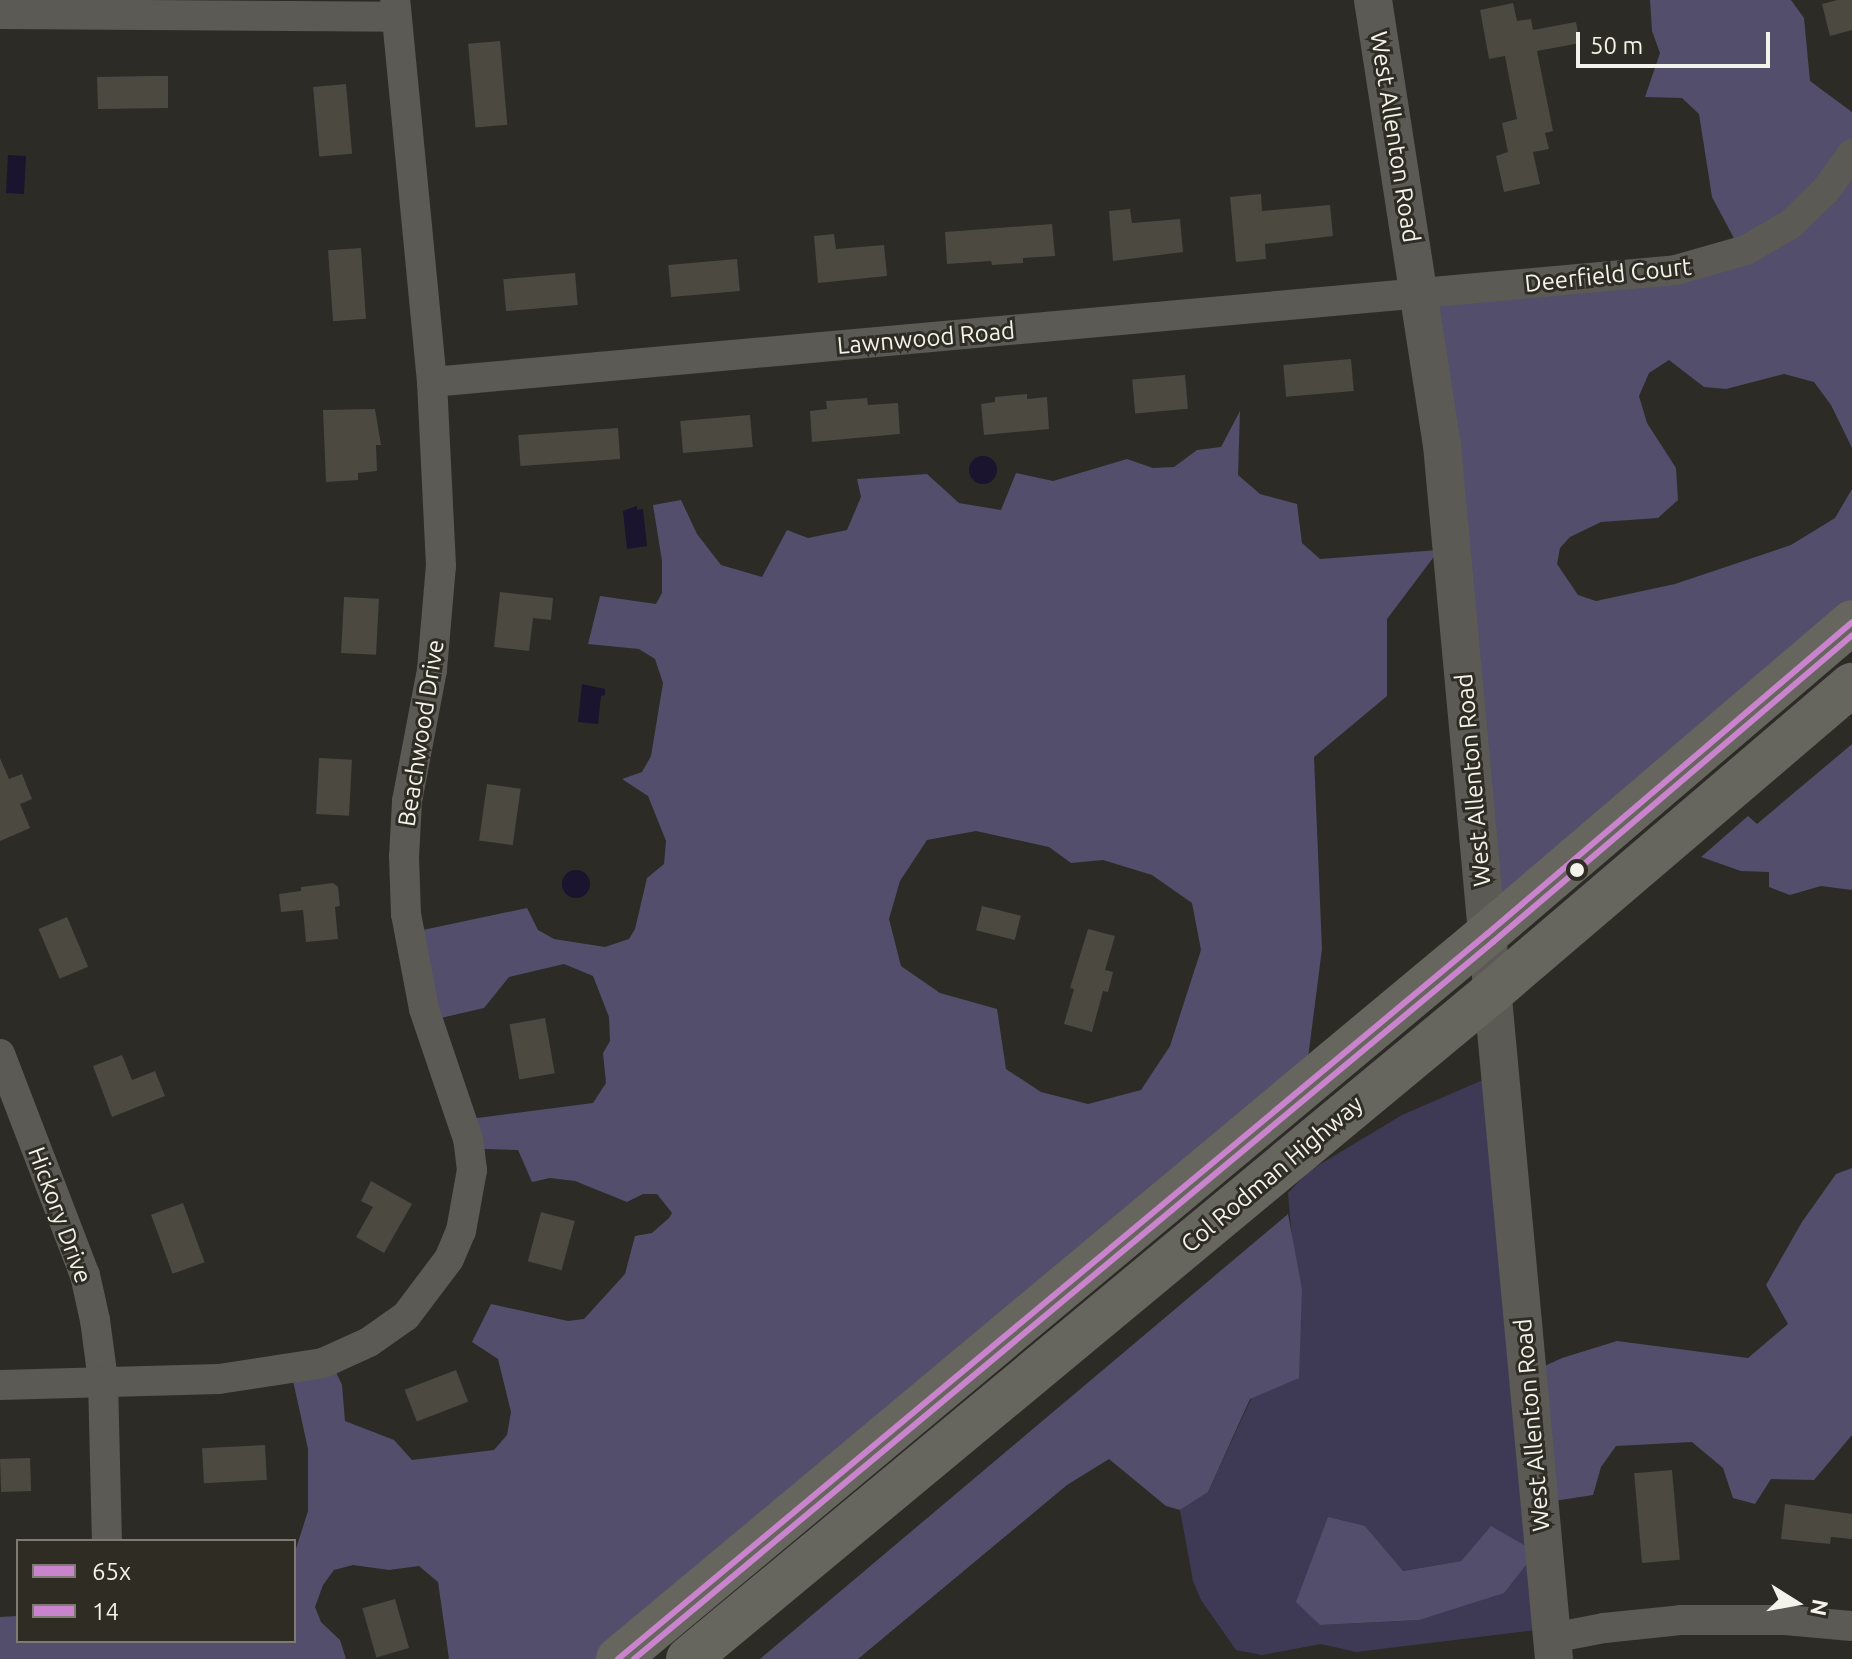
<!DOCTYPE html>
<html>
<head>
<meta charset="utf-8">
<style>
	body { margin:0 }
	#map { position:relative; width:1852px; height:1659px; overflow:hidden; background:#2c2b26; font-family:Ubuntu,sans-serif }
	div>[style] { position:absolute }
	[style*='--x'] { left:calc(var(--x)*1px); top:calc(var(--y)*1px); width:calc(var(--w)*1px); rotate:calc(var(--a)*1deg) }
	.green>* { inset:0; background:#3e3a55 }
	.forest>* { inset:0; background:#524e6c }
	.water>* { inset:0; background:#1a142f; transform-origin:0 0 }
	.round { border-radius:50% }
	.building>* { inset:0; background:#4b4940; transform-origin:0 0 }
	.minor>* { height:30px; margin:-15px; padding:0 15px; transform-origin:15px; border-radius:15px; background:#5b5a55 }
	.tertiary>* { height:38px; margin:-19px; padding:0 19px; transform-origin:19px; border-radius:19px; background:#5b5a55 }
	.trunk>* { height:44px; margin:-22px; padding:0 22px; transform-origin:22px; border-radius:22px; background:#66655e }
	.bus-1>* { height:6px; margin:-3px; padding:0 3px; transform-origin:3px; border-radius:3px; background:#ca84cd }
	.bus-2>* { height:6px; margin:-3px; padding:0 3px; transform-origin:3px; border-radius:3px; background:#ca84cd }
	.dots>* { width:22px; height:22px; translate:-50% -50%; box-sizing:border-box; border:4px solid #2f2c23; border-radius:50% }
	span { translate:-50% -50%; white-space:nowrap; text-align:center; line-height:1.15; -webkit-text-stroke:6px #2f2c23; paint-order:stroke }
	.street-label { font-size:24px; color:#f3f2eb }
	.legend { position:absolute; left:16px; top:1539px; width:280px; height:104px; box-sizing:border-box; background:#2f2c23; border:2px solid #7d7b73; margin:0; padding:10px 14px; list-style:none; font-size:24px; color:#f3f2eb }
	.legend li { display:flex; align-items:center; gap:16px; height:40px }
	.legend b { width:40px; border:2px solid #7d7b73 }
	.north { position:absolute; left:1756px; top:1563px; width:80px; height:80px; -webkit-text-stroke:6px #2f2c23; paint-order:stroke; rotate:101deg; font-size:22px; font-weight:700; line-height:32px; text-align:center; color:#f3f2eb }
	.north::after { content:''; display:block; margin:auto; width:28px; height:36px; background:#f3f2eb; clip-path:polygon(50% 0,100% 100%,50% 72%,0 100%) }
	.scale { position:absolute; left:1576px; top:32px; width:194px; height:36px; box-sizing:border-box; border:4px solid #f3f2eb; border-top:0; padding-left:10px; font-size:24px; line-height:28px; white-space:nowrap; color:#f3f2eb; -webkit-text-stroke:6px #2f2c23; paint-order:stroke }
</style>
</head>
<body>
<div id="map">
	<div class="green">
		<i style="clip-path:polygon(evenodd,1492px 1076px,1544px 1629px,1356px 1652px,1321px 1644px,1262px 1655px,1236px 1650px,1201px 1600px,1193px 1581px,1180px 1510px,1208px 1492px,1302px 1289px,1293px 1251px,1288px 1193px,1309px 1171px,1402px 1115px,1492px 1076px,1365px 1526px,1402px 1571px,1461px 1561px,1491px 1526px,1419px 1620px,1320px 1625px,1365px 1526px)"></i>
	</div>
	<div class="forest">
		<i style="clip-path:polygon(1650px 0,1791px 0,1804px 18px,1810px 81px,1852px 112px,1852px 448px,1831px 405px,1814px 382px,1784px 374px,1726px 389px,1704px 387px,1669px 360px,1649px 373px,1639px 396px,1647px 423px,1676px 468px,1678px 500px,1658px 518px,1601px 522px,1570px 537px,1560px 548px,1557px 564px,1578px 595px,1596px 601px,1675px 584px,1791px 545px,1835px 518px,1852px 489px,1852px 621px,1496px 923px,1413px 291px,1614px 278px,1737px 244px,1712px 197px,1699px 114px,1682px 98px,1645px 97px,1660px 53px,1652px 31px)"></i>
		<i style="clip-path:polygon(evenodd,1240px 411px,1238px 475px,1260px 494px,1297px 504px,1302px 543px,1320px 559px,1439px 550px,1387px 619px,1387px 696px,1314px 757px,1322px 949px,1307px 1066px,619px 1659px,449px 1659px,438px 1582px,419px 1566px,389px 1570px,353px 1565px,334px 1570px,323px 1585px,315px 1607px,321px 1622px,340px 1640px,346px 1659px,0 1659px,0 1617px,18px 1616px,18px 1641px,294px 1641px,294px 1555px,308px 1511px,308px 1449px,290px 1367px,328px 1355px,342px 1385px,345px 1421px,394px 1440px,412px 1460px,494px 1450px,507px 1435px,511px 1412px,498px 1359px,472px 1342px,491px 1304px,568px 1321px,584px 1319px,625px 1274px,635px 1236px,652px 1233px,669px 1218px,672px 1213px,657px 1194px,643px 1194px,627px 1202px,575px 1181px,550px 1178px,532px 1182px,518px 1150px,459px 1148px,454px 1121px,593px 1103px,606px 1083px,603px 1053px,610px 1041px,609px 1017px,593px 976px,564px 964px,509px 977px,484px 1008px,428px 1021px,404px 934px,527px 908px,538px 930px,554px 939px,605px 947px,629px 939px,635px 929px,647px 878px,664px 864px,666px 841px,648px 796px,622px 779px,642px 772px,651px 756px,663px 683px,655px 659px,639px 649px,588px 644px,600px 596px,656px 604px,662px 593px,662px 561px,653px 505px,681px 500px,697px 534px,721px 565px,762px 577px,787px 530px,808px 538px,847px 530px,861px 497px,857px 479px,927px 474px,959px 503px,1001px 510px,1016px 473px,1053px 481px,1127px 459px,1153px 468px,1174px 467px,1197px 450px,1221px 447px,1240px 411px,976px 831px,1049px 847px,1071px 863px,1103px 860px,1152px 875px,1192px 903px,1201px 950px,1170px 1046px,1141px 1090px,1088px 1104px,1041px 1092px,1006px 1069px,997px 1009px,940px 993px,901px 966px,889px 919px,900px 881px,927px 840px,976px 831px)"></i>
		<i style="clip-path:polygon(1852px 744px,1852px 890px,1821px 886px,1790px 895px,1769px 887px,1769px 872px,1741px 871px,1701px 857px,1748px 816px,1757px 824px)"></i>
		<i style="clip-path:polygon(1852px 1168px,1852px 1435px,1814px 1480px,1771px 1479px,1755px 1504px,1733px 1498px,1723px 1468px,1692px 1442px,1616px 1446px,1601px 1467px,1593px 1495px,1541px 1503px,1521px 1377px,1562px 1358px,1617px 1341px,1748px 1358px,1788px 1324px,1766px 1285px,1802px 1222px,1836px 1174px)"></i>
		<i style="clip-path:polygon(1288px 1214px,1302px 1289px,1299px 1378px,1250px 1399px,1208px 1492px,1180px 1510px,1166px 1506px,1109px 1459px,1067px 1485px,858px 1659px,760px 1659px)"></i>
		<i style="clip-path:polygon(1328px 1517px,1365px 1526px,1403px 1571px,1461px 1561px,1491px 1526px,1536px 1552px,1504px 1593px,1419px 1620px,1320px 1625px,1296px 1602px)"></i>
	</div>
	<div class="water">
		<i style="left:8px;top:155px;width:18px;height:38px;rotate:3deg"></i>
		<i class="round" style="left:969px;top:456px;width:28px;height:28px"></i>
		<i style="clip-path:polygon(637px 506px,637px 510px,643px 509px,647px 546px,627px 549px,623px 511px)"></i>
		<i style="clip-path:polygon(582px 684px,605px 689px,605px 695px,601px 696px,598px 724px,578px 722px)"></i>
		<i class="round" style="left:562px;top:870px;width:28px;height:28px"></i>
	</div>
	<div class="building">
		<i style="clip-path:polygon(1837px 0,1852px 0,1852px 30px,1830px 36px,1822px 4px)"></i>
		<i style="clip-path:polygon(1513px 3px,1517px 21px,1531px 19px,1533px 30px,1576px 22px,1580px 43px,1537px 51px,1553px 131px,1545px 133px,1549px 149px,1533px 152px,1540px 184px,1504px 192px,1496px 156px,1508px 152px,1502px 123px,1517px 119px,1505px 56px,1489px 59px,1480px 10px)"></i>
		<i style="left:500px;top:41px;width:84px;height:32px;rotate:85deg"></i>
		<i style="clip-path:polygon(151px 76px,168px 76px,168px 108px,98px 109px,97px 77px)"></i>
		<i style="left:346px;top:84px;width:70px;height:33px;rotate:85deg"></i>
		<i style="clip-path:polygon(1261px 194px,1262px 211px,1330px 205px,1333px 236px,1265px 244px,1266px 259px,1236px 262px,1230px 197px)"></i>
		<i style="clip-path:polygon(1130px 209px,1132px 223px,1180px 219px,1183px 252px,1113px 261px,1109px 211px)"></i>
		<i style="clip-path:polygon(1052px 224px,1055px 256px,1023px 258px,1023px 263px,992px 265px,991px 261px,947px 264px,945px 232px)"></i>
		<i style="clip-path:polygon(834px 234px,836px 249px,884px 245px,887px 276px,818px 283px,814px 236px)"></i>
		<i style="left:361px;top:248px;width:71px;height:33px;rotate:86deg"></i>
		<i style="left:737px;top:259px;width:32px;height:69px;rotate:85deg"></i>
		<i style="left:575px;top:273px;width:32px;height:72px;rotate:85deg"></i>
		<i style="left:1351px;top:359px;width:32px;height:68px;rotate:85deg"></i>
		<i style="left:1185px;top:375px;width:34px;height:53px;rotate:85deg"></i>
		<i style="clip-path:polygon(1027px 394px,1027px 399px,1047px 397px,1049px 429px,984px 435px,981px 404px,995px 402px,995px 397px)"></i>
		<i style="clip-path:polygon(867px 398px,868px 405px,898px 403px,900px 434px,812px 442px,810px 411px,827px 409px,826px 401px)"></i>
		<i style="clip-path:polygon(375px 409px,381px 445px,376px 445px,377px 471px,358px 473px,358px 480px,326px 482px,323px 410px)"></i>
		<i style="left:750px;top:415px;width:32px;height:70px;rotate:85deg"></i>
		<i style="left:618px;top:428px;width:31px;height:100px;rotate:86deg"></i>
		<i style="clip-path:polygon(500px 592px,553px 598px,551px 620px,533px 618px,529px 651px,494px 647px)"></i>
		<i style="left:344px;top:597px;width:35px;height:56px;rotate:3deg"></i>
		<i style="clip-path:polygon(0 758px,9px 779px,22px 774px,32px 799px,20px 804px,30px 828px,0 841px)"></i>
		<i style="left:319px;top:758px;width:33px;height:56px;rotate:3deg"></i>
		<i style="left:487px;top:784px;width:34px;height:57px;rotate:8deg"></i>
		<i style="clip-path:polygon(333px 883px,338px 887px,340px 906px,335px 907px,338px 939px,306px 942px,303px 910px,281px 912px,279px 894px,301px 891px,301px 887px)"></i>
		<i style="left:982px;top:906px;width:40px;height:25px;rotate:14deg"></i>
		<i style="left:67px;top:917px;width:54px;height:31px;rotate:67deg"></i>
		<i style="clip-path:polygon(1088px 929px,1115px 936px,1105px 970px,1113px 972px,1108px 992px,1103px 991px,1092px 1032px,1064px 1024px,1074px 989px,1070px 988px)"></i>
		<i style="left:545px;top:1018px;width:56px;height:36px;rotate:80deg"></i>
		<i style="clip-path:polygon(122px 1055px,132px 1080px,155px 1071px,165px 1096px,112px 1117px,93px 1066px)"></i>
		<i style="clip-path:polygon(371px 1181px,412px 1204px,384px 1253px,356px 1237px,373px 1207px,361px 1201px)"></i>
		<i style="left:183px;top:1203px;width:63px;height:34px;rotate:70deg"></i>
		<i style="left:541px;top:1212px;width:35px;height:51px;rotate:15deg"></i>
		<i style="left:456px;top:1370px;width:34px;height:55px;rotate:69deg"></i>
		<i style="left:265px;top:1445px;width:35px;height:63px;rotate:87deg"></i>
		<i style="left:30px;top:1458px;width:33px;height:30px;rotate:88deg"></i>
		<i style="left:1672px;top:1470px;width:90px;height:38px;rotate:85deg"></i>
		<i style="clip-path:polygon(1785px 1504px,1852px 1514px,1852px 1539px,1831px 1537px,1830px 1544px,1781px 1539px)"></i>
		<i style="left:395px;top:1599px;width:51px;height:34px;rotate:74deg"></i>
	</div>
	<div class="minor">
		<i style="--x:0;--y:14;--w:396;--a:0.4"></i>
		<i style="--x:432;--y:382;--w:1249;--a:-5.14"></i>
		<i style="--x:1676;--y:270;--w:73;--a:-15.9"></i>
		<i style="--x:1746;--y:250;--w:52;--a:-30"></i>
		<i style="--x:1791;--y:224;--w:49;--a:-44.2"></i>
		<i style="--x:1826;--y:190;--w:44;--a:-54.2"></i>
		<i style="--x:0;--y:1054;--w:237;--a:69"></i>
		<i style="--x:85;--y:1275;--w:46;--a:77.5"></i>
		<i style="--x:95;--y:1320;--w:61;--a:82.4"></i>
		<i style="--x:103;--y:1380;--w:161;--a:88.6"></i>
		<i style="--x:0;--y:1385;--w:219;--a:-1.6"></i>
		<i style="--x:219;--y:1379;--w:105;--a:-8.7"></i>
		<i style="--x:323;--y:1363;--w:51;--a:-24.5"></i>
		<i style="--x:369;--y:1342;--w:45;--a:-35.1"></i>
		<i style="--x:406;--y:1316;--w:71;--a:-53"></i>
		<i style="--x:449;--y:1259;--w:30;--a:-67"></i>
		<i style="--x:461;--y:1231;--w:62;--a:-79.8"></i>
		<i style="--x:472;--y:1170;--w:31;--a:-97"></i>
		<i style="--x:468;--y:1139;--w:137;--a:-108.7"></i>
		<i style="--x:424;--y:1009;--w:97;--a:-100.7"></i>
		<i style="--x:406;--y:914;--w:57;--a:-92"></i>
		<i style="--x:404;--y:857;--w:56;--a:-86.9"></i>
		<i style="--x:407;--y:801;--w:133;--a:-79.2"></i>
		<i style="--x:432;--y:670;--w:104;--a:-85.1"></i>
		<i style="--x:441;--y:566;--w:184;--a:-92.8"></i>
		<i style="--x:432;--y:382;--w:384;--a:-95.5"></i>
		<i style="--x:1552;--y:1638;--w:53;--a:-10.9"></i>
		<i style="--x:1604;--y:1628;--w:77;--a:-5.9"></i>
		<i style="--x:1681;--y:1620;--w:104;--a:0"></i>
		<i style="--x:1785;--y:1620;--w:67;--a:5.1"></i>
	</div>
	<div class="tertiary">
		<i style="--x:1373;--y:0;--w:450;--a:81.2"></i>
		<i style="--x:1442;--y:445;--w:1219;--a:84.73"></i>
	</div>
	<div class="trunk">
		<i style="--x:618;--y:1659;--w:1132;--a:-39.84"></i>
		<i style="--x:1487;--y:934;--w:480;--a:-40.5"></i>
		<i style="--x:688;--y:1659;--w:1045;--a:-39.68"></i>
		<i style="--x:1492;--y:992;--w:473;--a:-40.5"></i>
	</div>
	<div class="bus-1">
		<i style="--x:618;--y:1659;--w:1132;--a:-39.84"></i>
		<i style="--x:1487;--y:934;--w:480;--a:-40.5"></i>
	</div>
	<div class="bus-2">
		<i style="--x:634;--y:1659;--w:1119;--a:-39.85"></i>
		<i style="--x:1493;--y:942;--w:472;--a:-40.5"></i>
	</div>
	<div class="dots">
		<i style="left:1577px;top:870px;background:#f3f2eb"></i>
	</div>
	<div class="street-label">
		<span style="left:1395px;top:137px;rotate:81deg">West Allenton Road</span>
		<span style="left:1608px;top:275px;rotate:-6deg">Deerfield Court</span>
		<span style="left:926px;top:338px;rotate:-5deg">Lawnwood Road</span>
		<span style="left:421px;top:733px;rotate:-81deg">Beachwood Drive</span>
		<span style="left:1473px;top:780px;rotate:-95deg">West Allenton Road</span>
		<span style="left:1272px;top:1174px;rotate:-40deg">Col Rodman Highway</span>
		<span style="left:60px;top:1215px;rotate:70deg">Hickory Drive</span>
		<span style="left:1532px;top:1425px;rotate:-95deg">West Allenton Road</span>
	</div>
	<ul class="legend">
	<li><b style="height:10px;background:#ca84cd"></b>65x</li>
	<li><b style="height:10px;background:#ca84cd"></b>14</li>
	</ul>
	<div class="north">N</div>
	<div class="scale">50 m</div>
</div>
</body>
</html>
